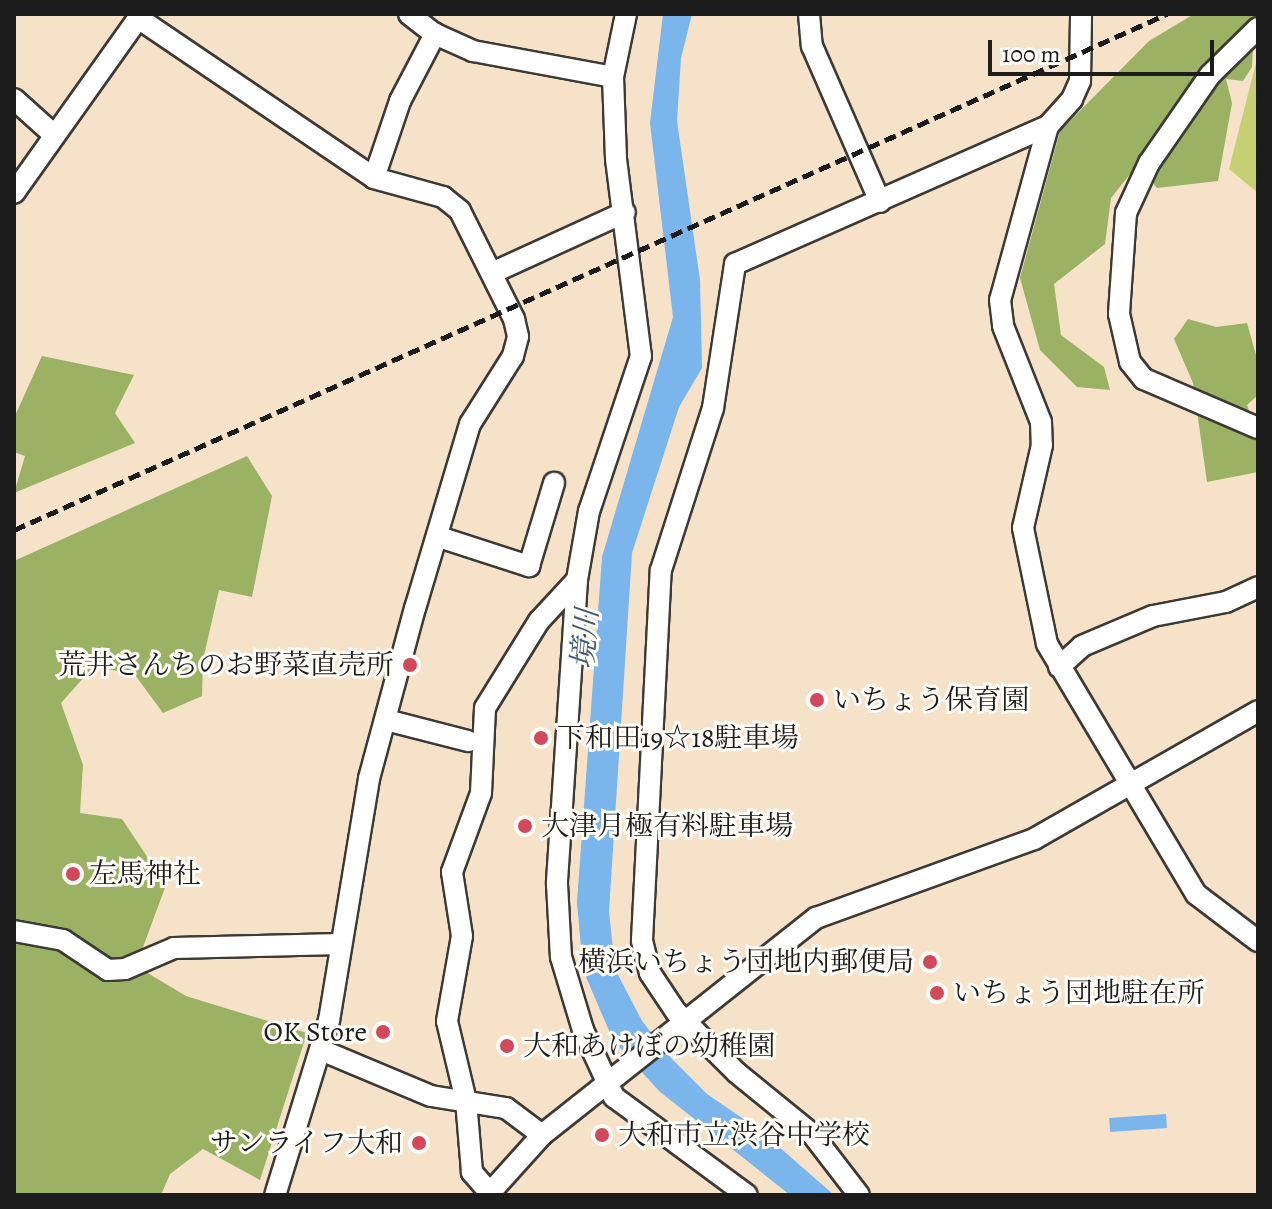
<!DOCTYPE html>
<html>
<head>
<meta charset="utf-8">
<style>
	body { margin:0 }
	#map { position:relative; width:1272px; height:1209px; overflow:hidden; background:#f6e1c9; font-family:Alegreya,"Noto Serif JP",serif }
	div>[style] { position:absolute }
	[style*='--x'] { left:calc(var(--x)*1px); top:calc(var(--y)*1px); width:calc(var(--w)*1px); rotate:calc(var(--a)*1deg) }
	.green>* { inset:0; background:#c4d072 }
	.forest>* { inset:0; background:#9bb264 }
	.water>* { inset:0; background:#7ab5eb; transform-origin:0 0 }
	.roads { filter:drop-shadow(2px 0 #3d3a36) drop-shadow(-2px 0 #3d3a36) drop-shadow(0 2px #3d3a36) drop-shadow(0 -2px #3d3a36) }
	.minor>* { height:20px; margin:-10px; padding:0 10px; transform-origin:10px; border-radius:10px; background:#fff }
	.rail>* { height:5px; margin-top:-2.5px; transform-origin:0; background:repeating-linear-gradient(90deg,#1c1c1c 0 12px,transparent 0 18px) }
	.dots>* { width:22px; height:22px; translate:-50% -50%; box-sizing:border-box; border:4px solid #fdfcf7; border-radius:50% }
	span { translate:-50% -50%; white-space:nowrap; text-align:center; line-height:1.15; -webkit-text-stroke:6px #fdfcf7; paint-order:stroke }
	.poi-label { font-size:28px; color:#1c1c1c }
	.right { translate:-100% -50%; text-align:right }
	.left { translate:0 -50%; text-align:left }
	.water-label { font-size:30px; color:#42596f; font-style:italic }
	.frame { position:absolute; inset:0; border:16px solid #1c1c1c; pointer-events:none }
	.scale { position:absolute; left:988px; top:40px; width:226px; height:36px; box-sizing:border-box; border:4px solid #1c1c1c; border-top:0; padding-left:10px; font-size:24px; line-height:28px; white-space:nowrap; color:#1c1c1c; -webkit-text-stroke:6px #fdfcf7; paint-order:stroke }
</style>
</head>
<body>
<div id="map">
	<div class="green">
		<i style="clip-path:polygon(1258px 55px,1258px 193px,1229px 169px)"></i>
	</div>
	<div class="forest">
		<i style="clip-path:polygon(1194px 14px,1258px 14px,1258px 20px,1233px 36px,1253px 45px,1252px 67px,1243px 81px,1226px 79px,1232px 103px,1218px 181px,1157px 188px,1138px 164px,1111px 198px,1105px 244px,1054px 284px,1061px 335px,1104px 367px,1110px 390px,1077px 387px,1040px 350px,1020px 278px,1060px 131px,1149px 41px)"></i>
		<i style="clip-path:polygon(1188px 319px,1216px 327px,1247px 323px,1258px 362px,1258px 395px,1247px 405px,1258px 437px,1258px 472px,1207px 482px,1193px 383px,1174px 339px)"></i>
		<i style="clip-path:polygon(42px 356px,134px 375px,115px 413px,135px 443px,14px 493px,25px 456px,14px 452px,14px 418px)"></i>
		<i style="clip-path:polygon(247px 456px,272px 496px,252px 597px,219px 590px,203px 660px,202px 696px,163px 713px,135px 675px,94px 666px,61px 703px,83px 765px,80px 813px,122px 819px,166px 885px,136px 966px,186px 996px,307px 1033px,260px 1180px,203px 1149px,170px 1174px,161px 1195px,14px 1195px,16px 560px)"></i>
	</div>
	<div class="water">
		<i style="clip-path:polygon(663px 14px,692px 14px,681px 58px,677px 121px,700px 280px,702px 368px,679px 407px,632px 553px,609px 911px,615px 969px,642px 1021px,671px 1058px,707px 1094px,761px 1131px,834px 1195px,790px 1195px,659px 1091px,613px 1040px,586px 977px,581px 948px,577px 902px,602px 557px,673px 317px,650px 123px)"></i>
		<i style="left:1166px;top:1114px;width:14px;height:57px;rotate:86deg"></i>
	</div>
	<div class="roads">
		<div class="minor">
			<i style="--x:409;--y:14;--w:33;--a:38"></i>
			<i style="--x:435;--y:34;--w:42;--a:24.1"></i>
			<i style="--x:473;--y:51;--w:142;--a:10.5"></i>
			<i style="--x:613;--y:77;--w:64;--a:-78.3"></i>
			<i style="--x:809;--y:14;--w:32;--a:85"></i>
			<i style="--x:812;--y:46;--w:170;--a:66.4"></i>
			<i style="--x:138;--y:18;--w:285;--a:34.1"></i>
			<i style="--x:374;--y:178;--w:72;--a:15.4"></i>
			<i style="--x:443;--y:197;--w:22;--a:39"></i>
			<i style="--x:460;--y:211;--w:121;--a:63.4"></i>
			<i style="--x:514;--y:319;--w:18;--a:77"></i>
			<i style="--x:518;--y:337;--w:20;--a:105"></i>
			<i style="--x:513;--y:356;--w:80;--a:122.3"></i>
			<i style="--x:470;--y:424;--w:192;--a:106.6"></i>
			<i style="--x:415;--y:608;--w:177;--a:105.1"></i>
			<i style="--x:369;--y:779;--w:244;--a:99.4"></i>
			<i style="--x:329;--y:1020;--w:183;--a:107.1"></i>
			<i style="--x:1258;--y:28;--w:67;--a:135.6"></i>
			<i style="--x:1210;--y:75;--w:107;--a:124.7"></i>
			<i style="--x:1149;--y:163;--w:55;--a:114.7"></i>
			<i style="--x:1126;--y:213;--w:101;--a:94"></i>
			<i style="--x:1119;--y:314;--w:49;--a:77.1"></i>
			<i style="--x:1130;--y:362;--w:22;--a:51"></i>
			<i style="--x:1144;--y:379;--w:124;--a:23.3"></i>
			<i style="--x:613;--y:77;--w:82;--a:87.9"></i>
			<i style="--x:616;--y:159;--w:199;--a:82.8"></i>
			<i style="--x:641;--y:356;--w:163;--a:108.5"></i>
			<i style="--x:589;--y:511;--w:70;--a:99.9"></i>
			<i style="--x:577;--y:580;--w:305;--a:93.8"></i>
			<i style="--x:557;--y:884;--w:73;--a:86.9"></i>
			<i style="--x:561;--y:957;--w:76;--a:73.2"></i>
			<i style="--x:583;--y:1030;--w:74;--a:65.2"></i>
			<i style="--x:614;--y:1097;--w:165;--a:36.4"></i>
			<i style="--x:14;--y:99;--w:52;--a:41.9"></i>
			<i style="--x:1048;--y:126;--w:36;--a:-48"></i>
			<i style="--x:1072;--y:99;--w:20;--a:-66"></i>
			<i style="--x:1080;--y:81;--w:67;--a:-89.1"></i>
			<i style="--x:374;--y:178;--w:81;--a:-71.3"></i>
			<i style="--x:400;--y:101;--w:76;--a:-62.4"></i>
			<i style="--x:14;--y:193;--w:219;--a:-54.6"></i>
			<i style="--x:492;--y:273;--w:146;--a:-24.6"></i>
			<i style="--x:439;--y:537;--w:95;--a:17.9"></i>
			<i style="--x:529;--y:566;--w:87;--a:-73.2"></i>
			<i style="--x:1059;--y:667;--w:31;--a:-42"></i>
			<i style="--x:1082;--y:646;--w:77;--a:-22.9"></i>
			<i style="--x:1153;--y:616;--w:74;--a:-10.9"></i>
			<i style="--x:1226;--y:602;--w:35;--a:-25"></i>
			<i style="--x:386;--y:720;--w:85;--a:14.4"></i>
			<i style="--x:14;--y:931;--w:50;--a:10.4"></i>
			<i style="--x:63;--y:940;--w:54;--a:33.7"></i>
			<i style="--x:108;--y:970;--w:17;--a:-3"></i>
			<i style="--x:125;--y:969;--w:53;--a:-23.2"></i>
			<i style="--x:174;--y:948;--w:166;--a:-1.4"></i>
			<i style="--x:321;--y:1050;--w:119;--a:22.7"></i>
			<i style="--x:431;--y:1096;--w:76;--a:9.1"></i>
			<i style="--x:506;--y:1108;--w:45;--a:36.9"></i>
			<i style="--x:490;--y:1193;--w:28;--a:-131"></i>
			<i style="--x:472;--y:1172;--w:71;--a:-94.8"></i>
			<i style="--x:466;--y:1101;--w:82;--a:-103.4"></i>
			<i style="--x:447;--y:1021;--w:86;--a:-80"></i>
			<i style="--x:462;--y:936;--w:65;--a:-98.9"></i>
			<i style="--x:452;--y:872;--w:84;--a:-69.8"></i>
			<i style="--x:481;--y:793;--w:85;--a:-87.3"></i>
			<i style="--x:485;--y:708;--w:102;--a:-58.2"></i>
			<i style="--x:539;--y:621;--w:56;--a:-47.2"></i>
			<i style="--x:488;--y:1195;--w:81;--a:-48"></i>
			<i style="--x:542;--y:1135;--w:350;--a:-38.4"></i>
			<i style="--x:816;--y:918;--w:232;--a:-19.9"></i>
			<i style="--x:1034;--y:839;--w:258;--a:-29.7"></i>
			<i style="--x:859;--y:1195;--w:77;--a:-127.6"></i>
			<i style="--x:812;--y:1134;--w:97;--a:-140.9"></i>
			<i style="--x:737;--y:1073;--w:86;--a:-135"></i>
			<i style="--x:676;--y:1012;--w:47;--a:-123.7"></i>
			<i style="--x:650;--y:973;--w:34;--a:-104"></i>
			<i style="--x:642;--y:940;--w:370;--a:-87.1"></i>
			<i style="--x:661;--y:570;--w:170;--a:-72.2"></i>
			<i style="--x:713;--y:408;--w:146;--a:-81.3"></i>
			<i style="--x:735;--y:264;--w:342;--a:-23.8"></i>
			<i style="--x:1048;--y:126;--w:180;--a:105.4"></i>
			<i style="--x:1000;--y:300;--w:26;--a:83"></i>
			<i style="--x:1003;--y:326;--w:103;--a:68.4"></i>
			<i style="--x:1041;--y:422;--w:23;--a:88"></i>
			<i style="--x:1042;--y:445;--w:85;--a:102.9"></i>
			<i style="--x:1023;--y:528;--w:118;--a:78.3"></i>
			<i style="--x:1047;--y:644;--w:291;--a:59.2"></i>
			<i style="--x:1196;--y:894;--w:78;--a:37.2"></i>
		</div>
	</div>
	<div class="rail">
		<i style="--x:14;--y:530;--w:1263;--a:-24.11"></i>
	</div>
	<div class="dots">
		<i style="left:410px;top:665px;background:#d1495b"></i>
		<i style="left:817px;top:700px;background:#d1495b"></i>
		<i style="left:541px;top:738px;background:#d1495b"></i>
		<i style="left:525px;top:826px;background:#d1495b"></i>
		<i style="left:73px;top:874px;background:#d1495b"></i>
		<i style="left:930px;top:962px;background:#d1495b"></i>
		<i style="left:937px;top:993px;background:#d1495b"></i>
		<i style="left:383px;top:1032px;background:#d1495b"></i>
		<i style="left:507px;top:1046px;background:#d1495b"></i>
		<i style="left:602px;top:1135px;background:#d1495b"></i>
		<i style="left:419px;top:1143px;background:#d1495b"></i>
	</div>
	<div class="poi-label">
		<span class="right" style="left:394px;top:665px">荒井さんちのお野菜直売所</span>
		<span class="left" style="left:833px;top:700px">いちょう保育園</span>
		<span class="left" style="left:557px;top:738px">下和田19☆18駐車場</span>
		<span class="left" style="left:541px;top:826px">大津月極有料駐車場</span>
		<span class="left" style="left:89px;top:874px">左馬神社</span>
		<span class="right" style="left:914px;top:962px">横浜いちょう団地内郵便局</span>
		<span class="left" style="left:953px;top:993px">いちょう団地駐在所</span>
		<span class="right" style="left:367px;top:1032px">OK Store</span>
		<span class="left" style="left:523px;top:1046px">大和あけぼの幼稚園</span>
		<span class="left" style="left:618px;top:1135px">大和市立渋谷中学校</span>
		<span class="right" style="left:403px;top:1143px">サンライフ大和</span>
	</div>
	<div class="water-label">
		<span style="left:585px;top:639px;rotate:-85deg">境川</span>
	</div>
	<div class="frame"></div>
	<div class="scale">100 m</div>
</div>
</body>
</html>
